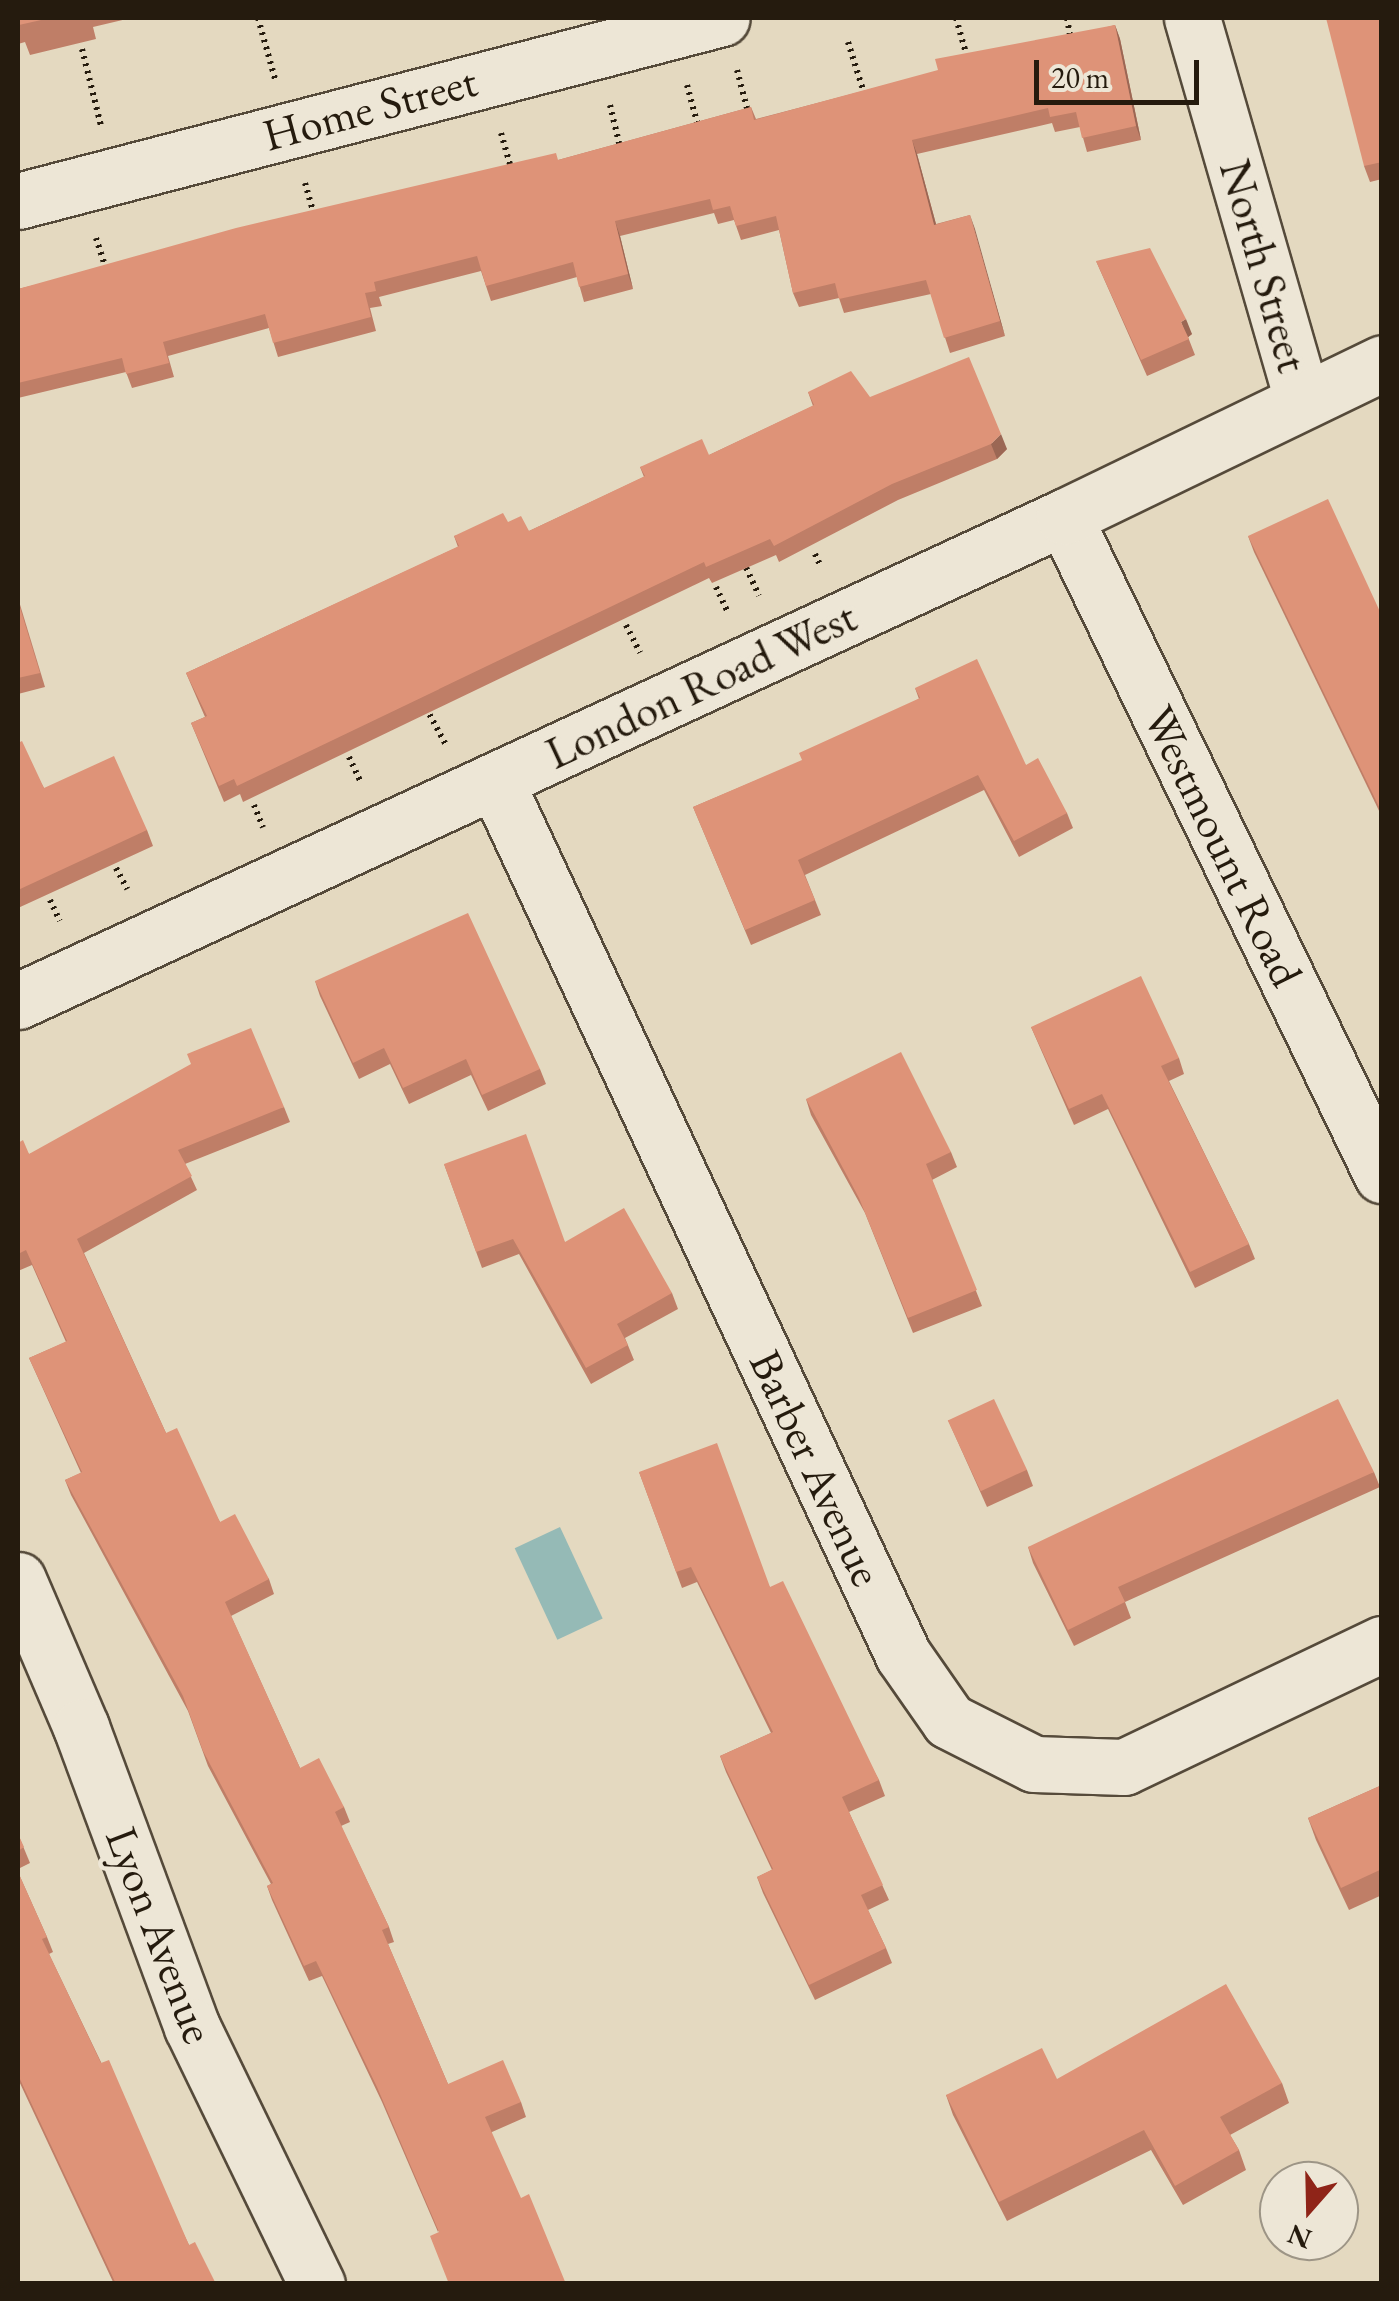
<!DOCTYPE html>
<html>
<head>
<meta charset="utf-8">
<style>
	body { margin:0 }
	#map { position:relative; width:1399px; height:2301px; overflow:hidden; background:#e4d9c0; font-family:"EB Garamond",serif }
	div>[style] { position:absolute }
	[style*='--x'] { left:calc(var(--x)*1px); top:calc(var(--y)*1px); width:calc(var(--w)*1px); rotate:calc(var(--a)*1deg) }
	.water>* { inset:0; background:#95bab6; transform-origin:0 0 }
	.path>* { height:6px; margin-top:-3px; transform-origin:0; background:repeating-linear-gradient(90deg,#251b0e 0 2.5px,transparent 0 7.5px) }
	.roads { filter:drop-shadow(2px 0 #554a3a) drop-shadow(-2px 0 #554a3a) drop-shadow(0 2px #554a3a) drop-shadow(0 -2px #554a3a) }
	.street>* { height:55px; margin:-27.5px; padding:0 27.5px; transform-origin:27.5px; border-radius:27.5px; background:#ede6d6 }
	.secondary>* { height:55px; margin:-27.5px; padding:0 27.5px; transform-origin:27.5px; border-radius:27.5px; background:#ede6d6 }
	.wall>* { inset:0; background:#bf7e67 }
	.shaded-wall>* { inset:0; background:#9b6754 }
	.building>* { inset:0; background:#de9378; transform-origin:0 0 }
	span { translate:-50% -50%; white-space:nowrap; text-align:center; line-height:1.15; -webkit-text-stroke:9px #ede6d6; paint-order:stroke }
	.street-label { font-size:45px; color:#251b0e }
	.frame { position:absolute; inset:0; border:20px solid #251b0e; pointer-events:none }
	.north { position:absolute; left:1259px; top:2161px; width:100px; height:100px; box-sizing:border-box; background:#ede6d6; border:2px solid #9d9586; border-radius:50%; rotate:200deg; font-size:28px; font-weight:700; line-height:40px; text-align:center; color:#251b0e }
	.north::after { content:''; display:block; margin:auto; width:35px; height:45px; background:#8f2418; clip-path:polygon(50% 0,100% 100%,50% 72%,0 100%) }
	.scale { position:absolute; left:1034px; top:60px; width:165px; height:45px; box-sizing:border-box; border:5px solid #251b0e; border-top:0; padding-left:12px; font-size:30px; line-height:35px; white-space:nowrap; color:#251b0e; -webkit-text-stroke:8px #ede6d6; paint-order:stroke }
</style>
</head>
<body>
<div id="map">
	<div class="water">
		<i style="left:560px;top:1527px;width:101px;height:50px;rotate:65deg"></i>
	</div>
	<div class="path">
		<i style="--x:258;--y:18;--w:63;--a:74.4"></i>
		<i style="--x:956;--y:18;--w:44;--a:74.1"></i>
		<i style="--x:1067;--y:18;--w:22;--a:80"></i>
		<i style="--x:848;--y:42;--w:50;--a:72.6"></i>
		<i style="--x:82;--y:49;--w:79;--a:76.1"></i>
		<i style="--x:737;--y:70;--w:48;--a:75.4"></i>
		<i style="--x:687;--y:85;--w:42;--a:75"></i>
		<i style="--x:610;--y:105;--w:47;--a:76.6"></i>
		<i style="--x:501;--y:133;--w:37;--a:74"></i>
		<i style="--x:305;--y:183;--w:32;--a:74"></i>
		<i style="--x:96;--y:238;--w:33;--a:72"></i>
		<i style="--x:815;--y:554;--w:14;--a:65"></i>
		<i style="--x:743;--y:561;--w:38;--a:65"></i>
		<i style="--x:716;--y:587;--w:26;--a:65"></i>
		<i style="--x:626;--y:625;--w:31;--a:63"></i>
		<i style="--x:426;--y:708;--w:42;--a:61.6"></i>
		<i style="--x:349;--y:757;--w:29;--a:65"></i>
		<i style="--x:254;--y:805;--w:24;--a:68"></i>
		<i style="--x:116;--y:868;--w:24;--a:62"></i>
		<i style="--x:50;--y:900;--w:23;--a:65"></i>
	</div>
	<div class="roads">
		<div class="street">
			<i style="--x:1192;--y:18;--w:397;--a:73.9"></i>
			<i style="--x:18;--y:201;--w:727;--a:-14.57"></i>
			<i style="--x:496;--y:782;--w:963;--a:65"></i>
			<i style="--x:903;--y:1655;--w:80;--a:55.1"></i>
			<i style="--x:949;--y:1721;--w:95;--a:26.8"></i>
			<i style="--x:1034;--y:1764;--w:90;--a:1.9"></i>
			<i style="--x:1124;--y:1767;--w:286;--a:-25.5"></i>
			<i style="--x:18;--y:1580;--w:160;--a:66.8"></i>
			<i style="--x:81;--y:1727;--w:320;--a:69.7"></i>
			<i style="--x:192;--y:2027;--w:286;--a:64.1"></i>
		</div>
		<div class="secondary">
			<i style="--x:1064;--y:517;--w:731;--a:64.21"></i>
			<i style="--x:18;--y:1001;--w:1153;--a:-24.83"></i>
			<i style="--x:1064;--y:517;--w:353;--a:-25.8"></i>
		</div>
	</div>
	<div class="wall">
		<i style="clip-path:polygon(18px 18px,131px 18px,93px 27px,96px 39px,30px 55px,25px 42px,18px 44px)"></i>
		<i style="clip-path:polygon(1382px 18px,1382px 179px,1370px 182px,1364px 166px)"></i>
		<i style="clip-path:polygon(1115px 25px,1120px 39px,1141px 140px,1087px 152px,1080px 127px,1055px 132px,1052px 123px,917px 154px,936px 224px,970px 215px,1005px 336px,950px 353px,931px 294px,844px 313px,839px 298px,799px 307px,793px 293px,779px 230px,741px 240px,734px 220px,718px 224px,714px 213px,620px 236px,633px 289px,584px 302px,577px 277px,491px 301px,481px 271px,379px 297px,382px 306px,370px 308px,376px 331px,278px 357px,269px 328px,168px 356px,174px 377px,132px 388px,126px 372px,18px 398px,18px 288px,18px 289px,558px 160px,751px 107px,756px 119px)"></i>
		<i style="clip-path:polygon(1096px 261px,1192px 334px,1188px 337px,1195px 355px,1147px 376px)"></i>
		<i style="clip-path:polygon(808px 392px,870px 397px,1007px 449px,997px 459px,898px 500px,779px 562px,776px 555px,712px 583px,709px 578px,243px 802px,240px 794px,224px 802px,191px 723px,205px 717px,186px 673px,458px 547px,454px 536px,508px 522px,529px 531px,644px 477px,640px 467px,709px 455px,813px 406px)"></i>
		<i style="clip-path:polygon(1248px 536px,1382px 616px,1382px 817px,1254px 552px)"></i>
		<i style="clip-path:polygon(18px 598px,45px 687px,18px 694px)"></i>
		<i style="clip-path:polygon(915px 688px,1026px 765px,1067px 813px,1073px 828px,1019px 857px,984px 790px,805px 875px,821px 915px,751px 945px,693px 807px,802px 761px,919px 699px)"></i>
		<i style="clip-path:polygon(18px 743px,44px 788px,147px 830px,153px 846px,18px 908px)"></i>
		<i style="clip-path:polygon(315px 981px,540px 1069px,546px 1084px,488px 1111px,471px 1075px,409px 1104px,390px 1064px,359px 1079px,320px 996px)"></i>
		<i style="clip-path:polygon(1031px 1027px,1179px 1058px,1184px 1074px,1169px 1081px,1249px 1244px,1255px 1259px,1195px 1288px,1108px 1109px,1074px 1125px)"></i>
		<i style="clip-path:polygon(806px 1099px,951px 1152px,957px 1167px,932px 1180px,982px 1306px,913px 1333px,865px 1213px,811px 1115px)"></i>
		<i style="clip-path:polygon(284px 1107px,290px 1122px,185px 1164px,197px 1190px,84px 1253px,166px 1433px,220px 1522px,269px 1579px,274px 1594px,231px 1616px,300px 1768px,344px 1807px,350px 1822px,341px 1826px,389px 1927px,394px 1942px,388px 1944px,448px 2084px,521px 2102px,526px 2117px,492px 2132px,438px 2232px,382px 2102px,322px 1976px,309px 1981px,272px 1900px,267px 1886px,271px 1884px,208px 1766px,188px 1711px,71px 1495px,65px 1480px,81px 1473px,29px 1358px,66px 1342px,32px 1265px,18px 1271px,18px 1143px,29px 1154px)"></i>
		<i style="clip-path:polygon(444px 1164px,565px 1242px,672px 1293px,678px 1309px,625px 1338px,634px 1360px,591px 1384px,519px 1254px,482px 1268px)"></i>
		<i style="clip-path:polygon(948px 1420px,1027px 1470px,1033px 1486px,987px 1507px)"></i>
		<i style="clip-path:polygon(639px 1472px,770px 1587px,879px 1780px,885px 1796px,849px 1812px,889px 1900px,868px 1910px,886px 1948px,892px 1963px,815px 2000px,763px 1893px,757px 1877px,772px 1870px,726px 1772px,720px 1756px,771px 1733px,697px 1582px,682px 1588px)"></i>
		<i style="clip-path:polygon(1374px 1472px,1380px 1487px,1125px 1602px,1131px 1618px,1074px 1646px,1033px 1563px,1028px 1547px)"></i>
		<i style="clip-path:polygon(1382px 1785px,1382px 1895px,1349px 1910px,1316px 1840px,1308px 1818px)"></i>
		<i style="clip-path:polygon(18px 1834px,30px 1863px,18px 1869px)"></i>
		<i style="clip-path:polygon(18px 1872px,47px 1937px,53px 1952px,49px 1954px,189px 2245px,216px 2284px,114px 2284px,18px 2079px)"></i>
		<i style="clip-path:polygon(1057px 2079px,1282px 2083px,1289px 2103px,1230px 2135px,1239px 2150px,1246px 2170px,1183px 2205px,1151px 2150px,1007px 2221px,953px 2115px,946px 2095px)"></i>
	</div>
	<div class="shaded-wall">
		<i style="clip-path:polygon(1115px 25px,1120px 39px,1141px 140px,1136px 126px)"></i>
		<i style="clip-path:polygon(912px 140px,917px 154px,940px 239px,934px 225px)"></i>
		<i style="clip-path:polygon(970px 215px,975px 229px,1005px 336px,1000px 321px)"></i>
		<i style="clip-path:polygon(615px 221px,620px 236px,633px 289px,628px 274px)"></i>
		<i style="clip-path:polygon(1186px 319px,1192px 334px,1187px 338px,1181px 322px)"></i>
		<i style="clip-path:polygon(1001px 434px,1007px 449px,997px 459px,991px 444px)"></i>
	</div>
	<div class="building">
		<i style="clip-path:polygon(18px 18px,50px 18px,19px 25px)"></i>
		<i style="clip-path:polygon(1326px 18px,1382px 18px,1382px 162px,1364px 166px)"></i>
		<i style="clip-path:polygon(1115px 25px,1136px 126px,1082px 138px,1076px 112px,1050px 117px,1048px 108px,912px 140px,934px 225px,970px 215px,1000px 321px,944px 338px,926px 280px,839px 299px,835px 283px,793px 293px,776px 216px,736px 226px,730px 206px,713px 210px,710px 199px,615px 221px,628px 274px,579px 287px,573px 262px,486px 286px,477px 256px,374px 282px,376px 291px,365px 293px,371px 317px,273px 343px,265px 314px,163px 342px,169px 363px,126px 374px,122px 358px,18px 383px,18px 289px,236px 228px,556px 153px,558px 160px,751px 107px,754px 120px,938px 70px,935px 59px)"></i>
		<i style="clip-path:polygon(1150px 248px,1186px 319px,1181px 322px,1189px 339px,1141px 360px,1096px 261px)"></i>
		<i style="clip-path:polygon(969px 357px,1001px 434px,991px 444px,892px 484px,774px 546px,770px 539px,706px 567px,704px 562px,237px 786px,234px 779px,219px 786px,191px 723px,207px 716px,186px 673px,459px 546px,454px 536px,503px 513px,508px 522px,521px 516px,529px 531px,645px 476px,640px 467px,702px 439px,709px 455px,814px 405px,808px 392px,851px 371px,870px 397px)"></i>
		<i style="clip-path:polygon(1328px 499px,1382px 616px,1382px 813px,1248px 536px)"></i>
		<i style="clip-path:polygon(18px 601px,40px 673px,18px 678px)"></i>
		<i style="clip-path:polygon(977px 659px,1026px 765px,1038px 758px,1067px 813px,1014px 841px,978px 775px,798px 860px,815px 900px,745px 930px,693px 807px,802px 760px,799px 753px,920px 698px,915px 688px)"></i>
		<i style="clip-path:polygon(22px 741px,44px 788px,114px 756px,147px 830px,18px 890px,18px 743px)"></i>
		<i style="clip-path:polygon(468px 913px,540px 1069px,482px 1095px,466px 1059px,403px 1088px,384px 1048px,353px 1063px,315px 981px)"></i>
		<i style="clip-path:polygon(1141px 976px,1179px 1058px,1161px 1066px,1249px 1244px,1190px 1272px,1102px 1094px,1069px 1109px,1031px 1027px)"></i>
		<i style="clip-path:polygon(251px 1028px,284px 1107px,178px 1150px,192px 1176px,77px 1239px,166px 1433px,177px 1428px,220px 1522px,235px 1514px,269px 1579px,225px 1602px,300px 1768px,319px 1758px,344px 1807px,335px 1812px,389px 1927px,382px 1930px,448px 2084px,503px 2060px,521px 2102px,485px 2117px,521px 2198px,529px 2194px,566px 2284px,449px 2284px,430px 2236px,439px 2232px,377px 2087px,316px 1961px,304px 1966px,267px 1886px,273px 1883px,203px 1751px,183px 1696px,65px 1480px,82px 1472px,29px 1358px,67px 1341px,26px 1250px,18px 1254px,18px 1143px,23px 1140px,29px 1154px,191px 1064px,187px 1054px)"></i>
		<i style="clip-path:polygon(901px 1052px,951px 1152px,926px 1164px,977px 1290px,908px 1318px,859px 1198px,806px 1099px)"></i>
		<i style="clip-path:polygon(526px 1134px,565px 1242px,624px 1208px,672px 1293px,617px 1324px,628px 1345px,586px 1368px,513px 1239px,476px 1252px,444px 1164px)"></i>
		<i style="left:994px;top:1399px;width:78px;height:51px;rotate:65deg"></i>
		<i style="clip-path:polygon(1338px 1399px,1374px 1472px,1118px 1587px,1125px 1602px,1068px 1630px,1028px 1547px)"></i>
		<i style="clip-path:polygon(717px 1443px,770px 1587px,783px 1581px,879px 1780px,842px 1797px,883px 1885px,861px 1895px,886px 1948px,809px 1985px,757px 1877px,773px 1869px,720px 1756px,773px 1732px,691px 1567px,676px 1572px,639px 1472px)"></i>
		<i style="clip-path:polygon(1382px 1785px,1382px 1869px,1341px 1888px,1308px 1818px)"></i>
		<i style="clip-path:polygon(18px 1834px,24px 1847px,18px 1851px)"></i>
		<i style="clip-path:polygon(18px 1872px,47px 1937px,42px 1939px,101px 2063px,109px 2060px,189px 2245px,195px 2242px,216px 2284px,116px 2284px,18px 2075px)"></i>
		<i style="clip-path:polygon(1226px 1984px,1282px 2083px,1220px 2117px,1239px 2150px,1175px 2186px,1144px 2130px,999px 2202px,946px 2095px,1042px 2048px,1057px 2079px)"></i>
	</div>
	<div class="street-label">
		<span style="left:370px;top:108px;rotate:-15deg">Home Street</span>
		<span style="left:1264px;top:266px;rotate:74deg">North Street</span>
		<span style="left:701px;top:685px;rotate:-25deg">London Road West</span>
		<span style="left:1223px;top:846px;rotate:64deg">Westmount Road</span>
		<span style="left:816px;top:1468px;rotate:65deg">Barber Avenue</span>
		<span style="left:160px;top:1935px;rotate:69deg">Lyon Avenue</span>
	</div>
	<div class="frame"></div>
	<div class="north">N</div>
	<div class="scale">20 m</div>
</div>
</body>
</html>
